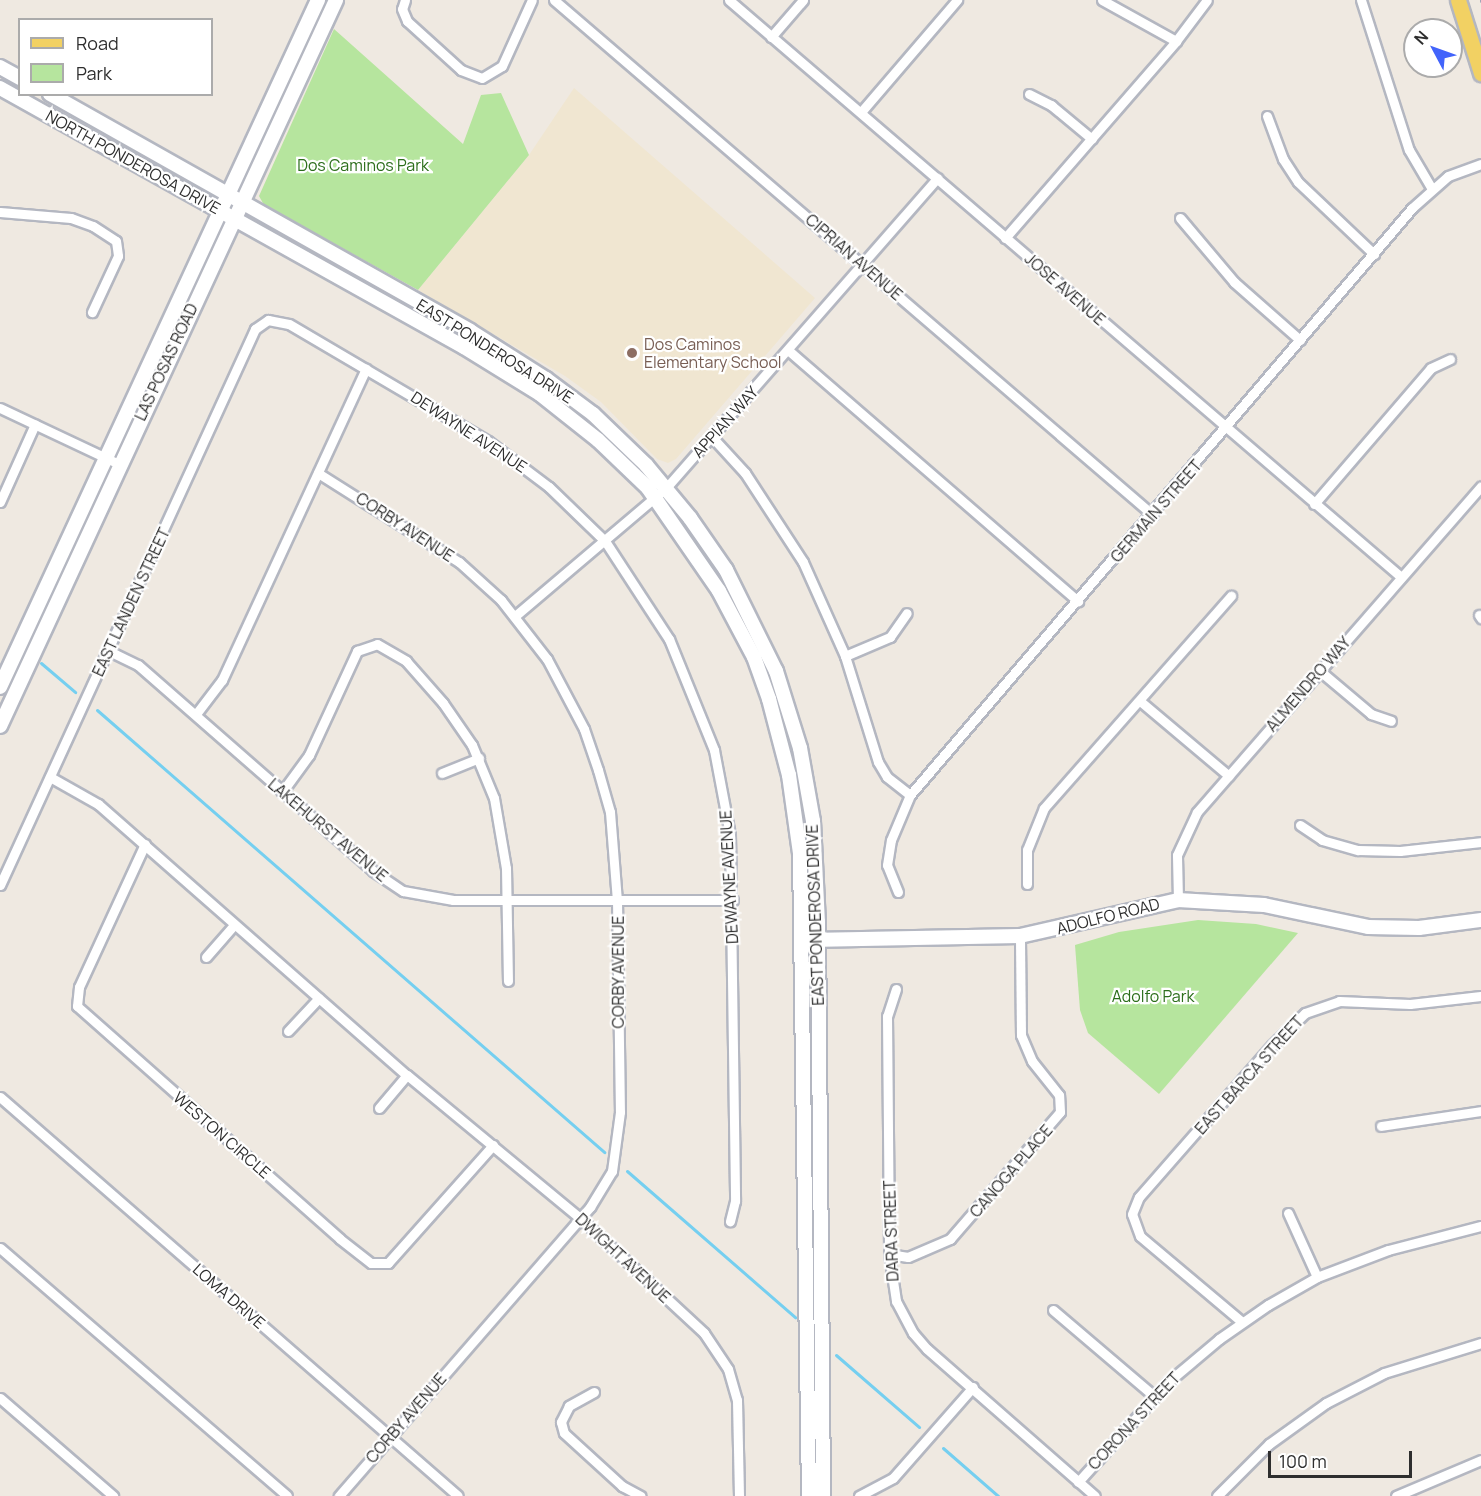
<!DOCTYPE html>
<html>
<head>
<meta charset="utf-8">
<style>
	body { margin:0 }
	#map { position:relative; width:1481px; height:1496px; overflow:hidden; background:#efe9e1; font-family:Manrope,sans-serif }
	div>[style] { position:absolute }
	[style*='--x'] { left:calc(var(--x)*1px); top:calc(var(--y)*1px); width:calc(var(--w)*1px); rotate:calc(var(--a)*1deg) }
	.education>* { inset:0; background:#f0e6d1 }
	.green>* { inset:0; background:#b6e59e }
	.stream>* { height:3px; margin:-1.5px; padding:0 1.5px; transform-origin:1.5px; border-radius:1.5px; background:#75cff0 }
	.roads { filter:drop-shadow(2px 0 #b4b7c1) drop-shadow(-2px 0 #b4b7c1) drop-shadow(0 2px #b4b7c1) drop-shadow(0 -2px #b4b7c1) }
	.street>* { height:9px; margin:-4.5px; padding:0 4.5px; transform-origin:4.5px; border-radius:4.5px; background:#fff }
	.secondary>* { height:14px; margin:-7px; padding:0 7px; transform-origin:7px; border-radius:7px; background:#fff }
	.primary>* { height:15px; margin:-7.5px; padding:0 7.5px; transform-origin:7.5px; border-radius:7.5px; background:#f2d163 }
	.rail>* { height:3px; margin:-1.5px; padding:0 1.5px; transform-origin:1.5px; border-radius:1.5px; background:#a3a6b8 }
	.dots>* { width:16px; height:16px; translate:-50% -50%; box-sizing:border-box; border:3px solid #fff; border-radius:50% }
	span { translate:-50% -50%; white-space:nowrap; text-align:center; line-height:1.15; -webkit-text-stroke:4.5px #fff; paint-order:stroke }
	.street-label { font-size:16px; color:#2e2e2e }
	.park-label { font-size:16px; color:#2c6e1b }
	.education-label { font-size:16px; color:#785e54 }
	.left { translate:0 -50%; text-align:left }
	.legend { position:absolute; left:18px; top:18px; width:195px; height:78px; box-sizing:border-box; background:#fff; border:2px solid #ababab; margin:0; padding:8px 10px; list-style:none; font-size:18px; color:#2e2e2e }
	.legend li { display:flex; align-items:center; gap:12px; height:30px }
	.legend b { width:30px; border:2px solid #ababab }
	.north { position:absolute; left:1403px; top:18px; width:60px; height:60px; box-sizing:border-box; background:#fff; border:2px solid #ababab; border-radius:50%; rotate:311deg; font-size:16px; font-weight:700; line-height:24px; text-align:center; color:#2e2e2e }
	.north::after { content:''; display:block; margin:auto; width:21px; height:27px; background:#4264fb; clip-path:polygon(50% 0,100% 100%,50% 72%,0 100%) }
	.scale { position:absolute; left:1268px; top:1451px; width:144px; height:27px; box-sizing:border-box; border:3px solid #2e2e2e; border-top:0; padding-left:8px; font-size:18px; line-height:21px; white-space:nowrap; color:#2e2e2e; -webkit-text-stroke:4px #fff; paint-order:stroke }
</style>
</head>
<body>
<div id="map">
	<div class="education">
		<i style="clip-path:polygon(574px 88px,815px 298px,676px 459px,668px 463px,657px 459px,601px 402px,565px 376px,418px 290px,529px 155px)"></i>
	</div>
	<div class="green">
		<i style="clip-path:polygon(334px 29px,463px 144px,481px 95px,501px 93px,529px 155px,418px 290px,264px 205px,259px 196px)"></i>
		<i style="clip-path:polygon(1198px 920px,1256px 924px,1298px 933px,1159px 1094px,1088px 1033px,1080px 1010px,1075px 945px,1119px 932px)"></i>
	</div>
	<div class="stream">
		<i style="--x:41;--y:663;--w:45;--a:40.5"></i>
		<i style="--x:97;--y:710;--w:673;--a:41.08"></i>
		<i style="--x:627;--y:1171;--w:223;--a:41"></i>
		<i style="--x:836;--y:1355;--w:110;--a:40.9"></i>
		<i style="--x:943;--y:1448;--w:73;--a:41.1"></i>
	</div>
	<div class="roads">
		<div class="street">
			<i style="--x:405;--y:0;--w:9;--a:108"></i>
			<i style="--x:402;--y:9;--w:13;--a:67"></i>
			<i style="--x:407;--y:21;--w:73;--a:42.2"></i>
			<i style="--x:461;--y:70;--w:22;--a:21"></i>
			<i style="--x:482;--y:78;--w:23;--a:-31"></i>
			<i style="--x:502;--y:66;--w:72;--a:-65.6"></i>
			<i style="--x:554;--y:0;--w:790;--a:40.69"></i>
			<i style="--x:729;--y:0;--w:886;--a:40.65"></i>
			<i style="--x:1102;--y:0;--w:85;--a:29"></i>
			<i style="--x:1361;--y:0;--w:157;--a:72.3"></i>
			<i style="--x:1409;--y:150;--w:45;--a:59.5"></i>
			<i style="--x:771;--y:37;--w:49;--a:-49.1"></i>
			<i style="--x:1029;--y:94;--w:25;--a:27"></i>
			<i style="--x:1051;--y:105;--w:53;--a:39.7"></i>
			<i style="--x:861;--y:112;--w:148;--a:-49.4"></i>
			<i style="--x:1267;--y:116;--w:46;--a:69.6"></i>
			<i style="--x:1283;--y:159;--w:27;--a:57"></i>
			<i style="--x:1298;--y:182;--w:105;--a:43.5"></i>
			<i style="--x:0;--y:212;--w:71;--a:4.8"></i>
			<i style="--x:71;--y:218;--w:23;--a:20"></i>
			<i style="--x:93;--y:226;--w:27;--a:33"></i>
			<i style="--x:116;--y:241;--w:15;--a:82"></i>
			<i style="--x:118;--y:256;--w:62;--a:114.9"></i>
			<i style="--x:1180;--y:218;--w:84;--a:49.8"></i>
			<i style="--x:1234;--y:282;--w:88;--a:41.3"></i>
			<i style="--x:1005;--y:238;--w:261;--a:-49"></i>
			<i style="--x:1176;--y:41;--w:51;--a:-52.9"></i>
			<i style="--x:788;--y:350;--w:384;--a:40.9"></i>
			<i style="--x:0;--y:408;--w:132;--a:25.2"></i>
			<i style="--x:712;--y:437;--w:49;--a:47.5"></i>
			<i style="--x:745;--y:473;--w:106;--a:56.9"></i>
			<i style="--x:803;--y:562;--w:103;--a:65.9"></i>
			<i style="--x:845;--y:656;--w:111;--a:72.7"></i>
			<i style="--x:878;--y:762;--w:17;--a:59"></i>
			<i style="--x:887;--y:777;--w:29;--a:38"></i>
			<i style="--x:318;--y:473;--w:167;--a:32.3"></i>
			<i style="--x:459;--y:562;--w:57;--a:42.1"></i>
			<i style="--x:501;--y:600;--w:75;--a:52.1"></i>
			<i style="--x:547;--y:659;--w:79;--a:62.1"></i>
			<i style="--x:584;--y:729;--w:43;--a:71.1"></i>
			<i style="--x:598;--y:770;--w:44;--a:74.1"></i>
			<i style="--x:610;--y:812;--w:88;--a:85.5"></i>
			<i style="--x:617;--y:900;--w:212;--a:89.2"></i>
			<i style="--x:620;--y:1112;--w:60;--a:97.7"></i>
			<i style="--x:612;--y:1171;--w:42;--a:121.4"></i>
			<i style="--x:590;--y:1207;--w:383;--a:131"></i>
			<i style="--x:0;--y:502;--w:85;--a:-65.8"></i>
			<i style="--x:1314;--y:504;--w:179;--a:-49.3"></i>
			<i style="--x:1431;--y:368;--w:21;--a:-25"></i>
			<i style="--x:1479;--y:615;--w:4;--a:56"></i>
			<i style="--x:515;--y:616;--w:198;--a:-40.3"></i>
			<i style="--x:666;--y:488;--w:412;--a:-48.8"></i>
			<i style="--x:109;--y:651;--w:32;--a:26"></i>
			<i style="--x:138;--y:665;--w:313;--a:41.2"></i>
			<i style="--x:373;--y:871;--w:36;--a:34"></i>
			<i style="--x:403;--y:891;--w:51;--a:10.2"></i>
			<i style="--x:453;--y:900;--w:280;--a:0"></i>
			<i style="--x:845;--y:656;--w:49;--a:-22.9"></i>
			<i style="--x:890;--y:637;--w:29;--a:-55"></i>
			<i style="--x:1320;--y:671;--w:67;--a:40.1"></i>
			<i style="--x:1371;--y:714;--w:21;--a:19"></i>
			<i style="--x:1140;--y:701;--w:116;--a:40.1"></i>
			<i style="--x:196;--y:714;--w:43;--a:-52.6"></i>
			<i style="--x:222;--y:680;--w:343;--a:-65.2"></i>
			<i style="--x:442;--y:773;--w:40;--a:-22"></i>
			<i style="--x:50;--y:777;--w:55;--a:29.4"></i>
			<i style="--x:98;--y:804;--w:411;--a:41.3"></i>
			<i style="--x:407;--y:1075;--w:224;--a:39.6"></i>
			<i style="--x:580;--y:1218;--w:169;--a:42.8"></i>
			<i style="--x:704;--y:1333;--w:43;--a:56.3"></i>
			<i style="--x:728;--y:1369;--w:32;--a:74"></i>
			<i style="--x:737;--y:1400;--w:96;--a:88.8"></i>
			<i style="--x:282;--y:792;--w:46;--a:-53.9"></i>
			<i style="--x:309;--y:755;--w:115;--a:-65.2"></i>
			<i style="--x:357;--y:651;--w:21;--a:-19"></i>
			<i style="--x:377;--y:644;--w:34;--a:30"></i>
			<i style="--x:406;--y:661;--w:56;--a:48.6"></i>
			<i style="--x:443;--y:703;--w:51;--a:55.4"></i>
			<i style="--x:472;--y:745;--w:57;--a:67.5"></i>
			<i style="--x:494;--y:798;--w:71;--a:80.3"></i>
			<i style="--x:506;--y:868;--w:113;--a:89"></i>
			<i style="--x:1300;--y:825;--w:27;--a:34"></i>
			<i style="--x:1322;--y:840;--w:37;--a:16"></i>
			<i style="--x:1358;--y:850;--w:42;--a:1.4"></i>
			<i style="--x:1400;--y:851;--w:81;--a:-6.3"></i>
			<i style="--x:145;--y:844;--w:157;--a:114.8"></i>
			<i style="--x:79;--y:987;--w:19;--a:96"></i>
			<i style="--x:77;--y:1006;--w:351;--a:41.5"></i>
			<i style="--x:340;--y:1239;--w:39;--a:38"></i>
			<i style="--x:371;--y:1263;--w:17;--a:0"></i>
			<i style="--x:388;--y:1263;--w:158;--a:-48.3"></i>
			<i style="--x:1027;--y:884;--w:34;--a:-90"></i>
			<i style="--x:1027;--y:850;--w:45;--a:-68"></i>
			<i style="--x:1044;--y:808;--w:283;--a:-48.6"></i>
			<i style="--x:0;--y:885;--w:612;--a:-65.36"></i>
			<i style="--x:255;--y:329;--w:16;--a:-35"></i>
			<i style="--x:268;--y:320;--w:21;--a:11"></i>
			<i style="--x:289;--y:324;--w:231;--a:30.5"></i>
			<i style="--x:488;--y:441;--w:76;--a:37"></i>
			<i style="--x:549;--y:487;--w:78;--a:44"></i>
			<i style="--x:605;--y:541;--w:117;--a:56.9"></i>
			<i style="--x:669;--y:639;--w:120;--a:67.9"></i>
			<i style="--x:714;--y:750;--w:86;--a:79.3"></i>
			<i style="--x:730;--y:835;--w:366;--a:89.2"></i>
			<i style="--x:735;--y:1201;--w:21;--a:104"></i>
			<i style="--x:898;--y:892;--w:29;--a:-112"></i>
			<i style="--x:887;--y:865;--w:25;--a:-81"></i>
			<i style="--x:891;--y:840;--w:49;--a:-67.1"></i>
			<i style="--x:910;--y:795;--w:772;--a:-49.46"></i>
			<i style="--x:1412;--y:208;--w:48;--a:-41.6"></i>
			<i style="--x:1448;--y:176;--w:35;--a:-20"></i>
			<i style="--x:1178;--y:900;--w:45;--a:-91.3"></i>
			<i style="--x:1177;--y:855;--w:47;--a:-65.1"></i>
			<i style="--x:1197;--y:812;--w:432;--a:-48.9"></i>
			<i style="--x:206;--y:957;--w:43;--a:-48.8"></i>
			<i style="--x:896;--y:989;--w:28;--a:108"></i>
			<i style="--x:887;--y:1016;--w:238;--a:89.5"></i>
			<i style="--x:889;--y:1254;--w:48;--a:81.5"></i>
			<i style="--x:896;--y:1301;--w:36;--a:62"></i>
			<i style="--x:913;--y:1333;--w:21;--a:49"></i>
			<i style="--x:927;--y:1349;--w:223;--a:41.2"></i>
			<i style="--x:288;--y:1031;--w:45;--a:-46.8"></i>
			<i style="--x:0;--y:1097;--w:607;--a:41.06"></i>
			<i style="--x:379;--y:1108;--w:43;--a:-49.7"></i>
			<i style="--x:1381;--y:1126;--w:101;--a:-8.5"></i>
			<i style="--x:1288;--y:1213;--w:70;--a:65.6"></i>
			<i style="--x:0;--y:1248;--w:379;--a:40.8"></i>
			<i style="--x:889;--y:1254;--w:19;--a:9"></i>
			<i style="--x:908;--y:1257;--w:46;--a:-23.2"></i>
			<i style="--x:950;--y:1239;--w:168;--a:-49.1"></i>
			<i style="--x:1060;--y:1112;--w:17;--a:-93"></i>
			<i style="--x:1059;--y:1095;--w:43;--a:-128.5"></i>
			<i style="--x:1032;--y:1061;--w:28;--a:-113"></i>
			<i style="--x:1021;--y:1035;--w:99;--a:-90.6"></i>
			<i style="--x:1053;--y:1310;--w:133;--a:40.4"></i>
			<i style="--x:1242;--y:1322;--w:133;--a:-139.9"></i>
			<i style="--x:1140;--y:1236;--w:23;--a:-110"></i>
			<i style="--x:1132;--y:1214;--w:18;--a:-68"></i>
			<i style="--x:1139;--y:1197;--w:202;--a:-48.8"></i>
			<i style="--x:1272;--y:1045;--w:46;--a:-44.1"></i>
			<i style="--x:1305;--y:1013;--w:36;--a:-19"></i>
			<i style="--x:1339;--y:1001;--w:71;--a:2.4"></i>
			<i style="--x:1410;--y:1004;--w:71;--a:-6.4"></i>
			<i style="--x:594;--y:1392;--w:29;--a:151"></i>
			<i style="--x:569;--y:1406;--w:18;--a:117"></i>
			<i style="--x:561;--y:1422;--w:11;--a:75"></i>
			<i style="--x:564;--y:1433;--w:79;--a:42.4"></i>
			<i style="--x:622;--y:1486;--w:21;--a:28"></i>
			<i style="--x:0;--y:1398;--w:150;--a:40.9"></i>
			<i style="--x:1078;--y:1482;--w:135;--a:-48"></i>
			<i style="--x:1168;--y:1382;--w:67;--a:-40.1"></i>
			<i style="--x:1219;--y:1339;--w:60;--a:-34.8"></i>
			<i style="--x:1268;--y:1305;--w:56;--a:-29.7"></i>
			<i style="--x:1317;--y:1277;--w:76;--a:-20.8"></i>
			<i style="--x:1388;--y:1250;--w:96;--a:-14.5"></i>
			<i style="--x:859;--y:1496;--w:38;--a:-28"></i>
			<i style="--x:893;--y:1478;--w:121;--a:-48.7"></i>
			<i style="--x:1217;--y:1496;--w:74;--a:-45"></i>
			<i style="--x:1269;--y:1444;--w:70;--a:-35.7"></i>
			<i style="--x:1326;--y:1403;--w:65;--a:-27.3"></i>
			<i style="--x:1384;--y:1373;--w:102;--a:-17.2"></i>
			<i style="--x:1396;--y:1496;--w:92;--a:-23"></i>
		</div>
		<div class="secondary">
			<i style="--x:0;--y:67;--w:23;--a:29"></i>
			<i style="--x:0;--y:88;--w:531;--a:29.17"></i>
			<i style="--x:464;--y:347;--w:89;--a:31.7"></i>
			<i style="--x:540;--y:394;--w:74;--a:38.4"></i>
			<i style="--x:598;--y:440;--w:69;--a:43.8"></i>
			<i style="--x:648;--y:488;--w:125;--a:55.4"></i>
			<i style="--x:719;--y:591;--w:75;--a:62.1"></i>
			<i style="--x:754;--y:657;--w:45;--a:70.3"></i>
			<i style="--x:769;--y:699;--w:79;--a:75.3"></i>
			<i style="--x:789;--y:775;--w:79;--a:82"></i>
			<i style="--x:800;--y:853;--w:643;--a:89.2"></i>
			<i style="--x:50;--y:94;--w:482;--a:29.4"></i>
			<i style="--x:470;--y:331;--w:90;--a:32.3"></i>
			<i style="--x:546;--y:379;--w:59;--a:36.7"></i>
			<i style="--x:593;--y:414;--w:74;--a:43.9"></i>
			<i style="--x:646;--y:465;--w:69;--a:50.3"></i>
			<i style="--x:690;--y:518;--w:63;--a:55.3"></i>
			<i style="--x:726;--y:570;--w:113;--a:63.7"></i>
			<i style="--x:776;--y:671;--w:81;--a:72.7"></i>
			<i style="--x:800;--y:748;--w:74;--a:79.9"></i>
			<i style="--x:813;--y:821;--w:101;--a:87.2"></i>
			<i style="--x:818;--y:922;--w:574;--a:89.5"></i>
			<i style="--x:0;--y:687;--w:757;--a:-65.16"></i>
			<i style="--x:0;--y:726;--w:800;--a:-65.16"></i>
			<i style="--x:809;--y:940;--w:211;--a:-1.1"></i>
			<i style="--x:1020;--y:936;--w:162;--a:-12.8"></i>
			<i style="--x:1178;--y:900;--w:86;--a:3.3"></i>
			<i style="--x:1264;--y:905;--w:106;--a:11.9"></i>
			<i style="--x:1368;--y:927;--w:51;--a:1.1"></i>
			<i style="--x:1419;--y:928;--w:63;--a:-7.4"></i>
		</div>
		<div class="primary">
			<i style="--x:1458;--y:0;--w:77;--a:72.5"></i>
		</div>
	</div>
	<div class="rail">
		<i style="--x:1481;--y:0;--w:1;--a:90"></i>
	</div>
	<div class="dots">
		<i style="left:632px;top:353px;background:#8d6e63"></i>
	</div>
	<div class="street-label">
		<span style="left:133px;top:162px;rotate:29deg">NORTH PONDEROSA DRIVE</span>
		<span style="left:854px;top:257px;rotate:41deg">CIPRIAN AVENUE</span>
		<span style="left:1065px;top:289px;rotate:41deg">JOSE AVENUE</span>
		<span style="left:495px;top:351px;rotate:32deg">EAST PONDEROSA DRIVE</span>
		<span style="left:166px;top:362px;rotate:-65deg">LAS POSAS ROAD</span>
		<span style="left:725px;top:422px;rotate:-48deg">APPIAN WAY</span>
		<span style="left:469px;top:432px;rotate:33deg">DEWAYNE AVENUE</span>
		<span style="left:1156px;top:511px;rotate:-49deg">GERMAIN STREET</span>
		<span style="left:405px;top:527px;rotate:33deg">CORBY AVENUE</span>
		<span style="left:131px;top:602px;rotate:-65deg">EAST LANDEN STREET</span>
		<span style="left:1308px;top:684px;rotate:-49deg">ALMENDRO WAY</span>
		<span style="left:328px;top:830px;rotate:40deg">LAKEHURST AVENUE</span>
		<span style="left:729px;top:877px;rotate:-93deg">DEWAYNE AVENUE</span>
		<span style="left:815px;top:915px;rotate:-92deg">EAST PONDEROSA DRIVE</span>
		<span style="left:1108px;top:916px;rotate:-14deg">ADOLFO ROAD</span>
		<span style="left:618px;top:972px;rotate:-90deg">CORBY AVENUE</span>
		<span style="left:1249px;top:1075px;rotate:-48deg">EAST BARCA STREET</span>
		<span style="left:222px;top:1135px;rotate:41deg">WESTON CIRCLE</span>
		<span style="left:1011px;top:1171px;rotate:-49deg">CANOGA PLACE</span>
		<span style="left:891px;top:1231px;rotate:-92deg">DARA STREET</span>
		<span style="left:623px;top:1258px;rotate:43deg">DWIGHT AVENUE</span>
		<span style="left:229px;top:1296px;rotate:41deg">LOMA DRIVE</span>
		<span style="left:406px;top:1418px;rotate:-49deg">CORBY AVENUE</span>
		<span style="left:1134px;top:1421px;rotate:-47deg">CORONA STREET</span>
	</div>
	<div class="park-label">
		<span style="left:363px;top:165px">Dos Caminos Park</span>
		<span style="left:1153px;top:996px">Adolfo Park</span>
	</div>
	<div class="education-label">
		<span class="left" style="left:644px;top:353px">Dos Caminos<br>Elementary School</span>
	</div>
	<ul class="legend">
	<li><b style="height:8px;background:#f2d163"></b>Road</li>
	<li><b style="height:16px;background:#b6e59e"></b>Park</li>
	</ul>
	<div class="north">N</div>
	<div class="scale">100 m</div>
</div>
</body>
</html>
